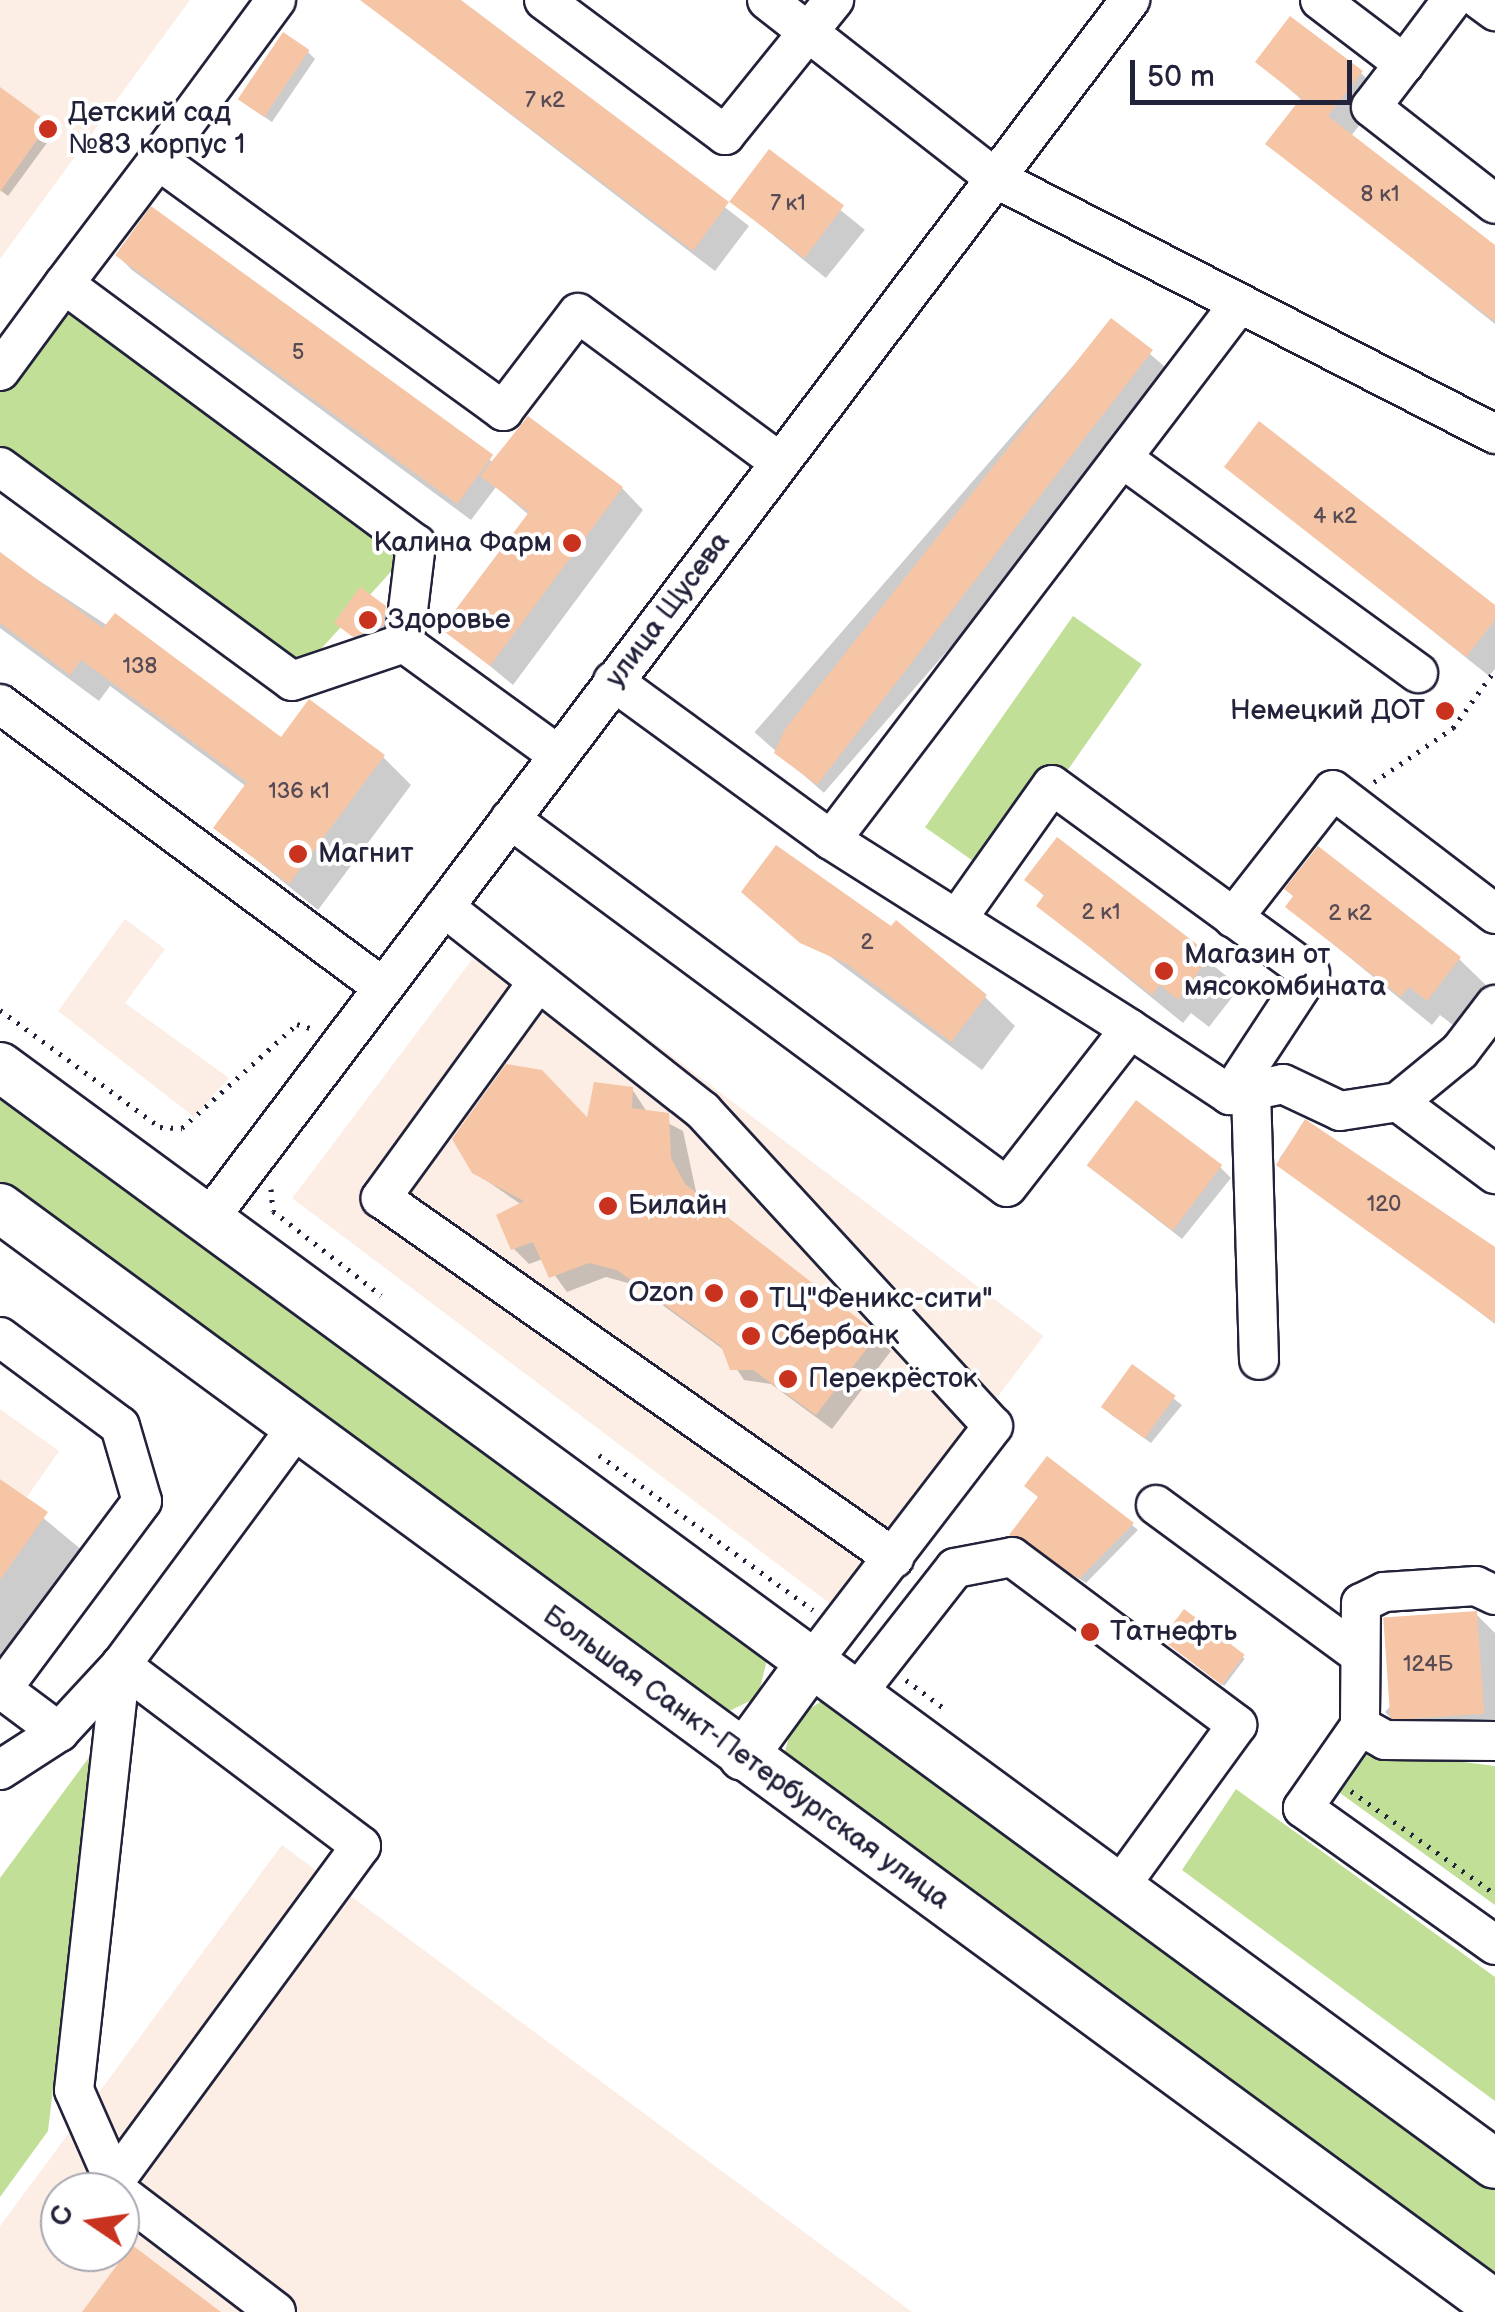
<!DOCTYPE html>
<html>
<head>
<meta charset="utf-8">
<style>
	body { margin:0 }
	#map { position:relative; width:1495px; height:2312px; overflow:hidden; background:#fff; font-family:"Balsamiq Sans",sans-serif }
	div>[style] { position:absolute }
	[style*='--x'] { left:calc(var(--x)*1px); top:calc(var(--y)*1px); width:calc(var(--w)*1px); rotate:calc(var(--a)*1deg) }
	.built>* { inset:0; background:#fceee4; transform-origin:0 0 }
	.green>* { inset:0; background:#c1df97; transform-origin:0 0 }
	.shadow>* { inset:0; background:#0003; transform-origin:0 0 }
	.building>* { inset:0; background:#f6c5a6; transform-origin:0 0 }
	.path>* { height:5px; margin-top:-2.5px; transform-origin:0; background:repeating-linear-gradient(90deg,#22223b 0 2.5px,transparent 0 10.5px) }
	.roads { filter:drop-shadow(2px 0 #22223b) drop-shadow(-2px 0 #22223b) drop-shadow(0 2px #22223b) drop-shadow(0 -2px #22223b) }
	.minor>* { height:38px; margin:-19px; padding:0 19px; transform-origin:19px; border-radius:19px; background:#fff }
	.major>* { height:48px; margin:-24px; padding:0 24px; transform-origin:24px; border-radius:24px; background:#fff }
	.dots>* { width:28px; height:28px; translate:-50% -50%; box-sizing:border-box; border:5px solid #fff; border-radius:50% }
	span { translate:-50% -50%; white-space:nowrap; text-align:center; line-height:1.15; -webkit-text-stroke:8px #fff; paint-order:stroke }
	.number-label { font-size:22px; color:#574b56 }
	.number-label span { -webkit-text-stroke-width:0 }
	.poi-label { font-size:28px; color:#22223b }
	.left { translate:0 -50%; text-align:left }
	.right { translate:-100% -50%; text-align:right }
	.street-label { font-size:28px; color:#22223b }
	.north { position:absolute; left:40px; top:2172px; width:100px; height:100px; box-sizing:border-box; background:#fff; border:2px solid #a7a7b1; border-radius:50%; rotate:283deg; font-size:28px; font-weight:700; line-height:40px; text-align:center; color:#22223b }
	.north::after { content:''; display:block; margin:auto; width:35px; height:45px; background:#c8321e; clip-path:polygon(50% 0,100% 100%,50% 72%,0 100%) }
	.scale { position:absolute; left:1130px; top:60px; width:222px; height:45px; box-sizing:border-box; border:5px solid #22223b; border-top:0; padding-left:12px; font-size:30px; line-height:35px; white-space:nowrap; color:#22223b; -webkit-text-stroke:8px #fff; paint-order:stroke }
</style>
</head>
<body>
<div id="map">
	<div class="built">
		<i style="clip-path:polygon(0 0,190px 0,0 259px)"></i>
		<i style="clip-path:polygon(125px 919px,165px 949px,125px 1003px,229px 1078px,194px 1117px,58px 1011px)"></i>
		<i style="left:498px;top:925px;width:683px;height:342px;rotate:37deg"></i>
		<i style="clip-path:polygon(0 1409px,59px 1451px,27px 1497px,0 1479px)"></i>
		<i style="clip-path:polygon(evenodd,282px 1845px,912px 2312px,0 2312px,0 2226px,282px 1845px,60px 2192px,120px 2192px,120px 2252px,60px 2252px,60px 2192px)"></i>
	</div>
	<div class="green">
		<i style="clip-path:polygon(64px 284px,416px 544px,292px 681px,0 467px,0 371px)"></i>
		<i style="left:1073px;top:616px;width:84px;height:258px;rotate:35deg"></i>
		<i style="clip-path:polygon(0 1086px,768px 1655px,758px 1697px,719px 1716px,0 1187px)"></i>
		<i style="clip-path:polygon(831px 1695px,1495px 2179px,1495px 2283px,782px 1762px,794px 1719px)"></i>
		<i style="clip-path:polygon(1370px 1750px,1495px 1766px,1495px 1905px,1340px 1793px)"></i>
		<i style="clip-path:polygon(93px 1752px,48px 2131px,0 2197px,0 1878px)"></i>
		<i style="clip-path:polygon(1236px 1789px,1495px 1977px,1495px 2101px,1182px 1870px)"></i>
	</div>
	<div class="shadow">
		<i style="clip-path:polygon(361px 0,457px 0,749px 226px,715px 271px)"></i>
		<i style="clip-path:polygon(308px 52px,315px 59px,272px 122px,248px 106px)"></i>
		<i style="clip-path:polygon(1258px 62px,1361px 73px,1383px 95px,1351px 136px,1495px 248px,1495px 324px,1269px 144px,1302px 100px)"></i>
		<i style="clip-path:polygon(6px 95px,55px 132px,8px 196px,0 190px)"></i>
		<i style="left:770px;top:153px;width:122px;height:62px;rotate:39deg"></i>
		<i style="clip-path:polygon(152px 210px,494px 463px,622px 488px,643px 510px,513px 685px,445px 629px,529px 515px,496px 487px,471px 520px,132px 270px,117px 255px)"></i>
		<i style="left:1112px;top:321px;width:92px;height:545px;rotate:41deg"></i>
		<i style="clip-path:polygon(1227px 466px,1495px 609px,1495px 669px,1489px 676px)"></i>
		<i style="clip-path:polygon(0 555px,282px 740px,383px 757px,411px 785px,318px 910px,217px 828px,247px 787px,110px 686px,99px 701px,0 628px)"></i>
		<i style="clip-path:polygon(384px 608px,390px 633px,362px 642px,344px 629px)"></i>
		<i style="clip-path:polygon(1058px 840px,1240px 987px,1209px 1027px,1191px 1013px,1183px 1023px,1039px 906px,1045px 897px,1028px 880px)"></i>
		<i style="clip-path:polygon(744px 892px,985px 997px,1015px 1026px,982px 1070px)"></i>
		<i style="clip-path:polygon(1288px 907px,1459px 959px,1489px 988px,1458px 1029px,1440px 1015px,1432px 1025px)"></i>
		<i style="clip-path:polygon(632px 1089px,647px 1112px,683px 1131px,697px 1196px,891px 1351px,832px 1429px,771px 1384px,744px 1380px,724px 1350px,635px 1285px,606px 1277px,567px 1292px,543px 1259px,529px 1264px,513px 1248px,522px 1205px,474px 1172px,589px 1122px)"></i>
		<i style="clip-path:polygon(1305px 1122px,1495px 1250px,1495px 1324px,1279px 1159px)"></i>
		<i style="clip-path:polygon(1220px 1167px,1231px 1178px,1182px 1239px,1100px 1175px)"></i>
		<i style="clip-path:polygon(1132px 1367px,1182px 1405px,1151px 1443px,1109px 1413px)"></i>
		<i style="clip-path:polygon(0 1482px,83px 1551px,34px 1679px,0 1656px)"></i>
		<i style="clip-path:polygon(1132px 1525px,1138px 1530px,1086px 1583px,1018px 1540px)"></i>
		<i style="left:1184px;top:1613px;width:76px;height:34px;rotate:37deg"></i>
		<i style="clip-path:polygon(1476px 1614px,1495px 1633px,1495px 1749px,1422px 1749px,1385px 1712px)"></i>
	</div>
	<div class="building">
		<i style="clip-path:polygon(360px 0,461px 0,729px 202px,693px 251px)"></i>
		<i style="clip-path:polygon(1290px 16px,1363px 71px,1328px 116px,1495px 245px,1495px 322px,1265px 144px,1301px 98px,1255px 62px)"></i>
		<i style="left:283px;top:32px;width:32px;height:81px;rotate:34deg"></i>
		<i style="clip-path:polygon(0 87px,49px 123px,0 192px)"></i>
		<i style="left:769px;top:149px;width:94px;height:66px;rotate:37deg"></i>
		<i style="left:151px;top:206px;width:423px;height:61px;rotate:36deg"></i>
		<i style="clip-path:polygon(1111px 318px,1153px 350px,817px 785px,774px 753px,785px 729px)"></i>
		<i style="clip-path:polygon(528px 416px,623px 487px,490px 666px,441px 629px,529px 512px,480px 476px)"></i>
		<i style="clip-path:polygon(1259px 421px,1495px 605px,1495px 620px,1466px 657px,1224px 467px)"></i>
		<i style="clip-path:polygon(0 552px,103px 628px,115px 613px,281px 737px,309px 699px,385px 755px,289px 884px,213px 828px,247px 782px,81px 660px,70px 675px,0 623px)"></i>
		<i style="clip-path:polygon(360px 587px,386px 606px,383px 626px,353px 637px,334px 623px)"></i>
		<i style="clip-path:polygon(1057px 837px,1211px 955px,1178px 1000px,1160px 985px,1152px 995px,1036px 906px,1044px 895px,1024px 880px)"></i>
		<i style="clip-path:polygon(776px 845px,891px 926px,896px 920px,987px 995px,951px 1042px,847px 964px,800px 943px,741px 892px)"></i>
		<i style="clip-path:polygon(1318px 846px,1461px 957px,1427px 1001px,1409px 987px,1401px 997px,1285px 907px,1293px 896px,1284px 889px)"></i>
		<i style="clip-path:polygon(506px 1064px,542px 1070px,587px 1117px,594px 1082px,633px 1087px,632px 1108px,669px 1113px,671px 1158px,685px 1184px,878px 1334px,816px 1415px,753px 1370px,730px 1370px,721px 1346px,617px 1270px,589px 1263px,549px 1278px,533px 1242px,511px 1250px,496px 1215px,524px 1201px,472px 1173px,452px 1139px)"></i>
		<i style="left:1136px;top:1100px;width:108px;height:82px;rotate:37deg"></i>
		<i style="clip-path:polygon(1305px 1119px,1495px 1247px,1495px 1323px,1276px 1165px)"></i>
		<i style="left:1132px;top:1364px;width:54px;height:53px;rotate:36deg"></i>
		<i style="clip-path:polygon(1047px 1456px,1134px 1523px,1079px 1579px,1009px 1535px,1038px 1497px,1024px 1486px)"></i>
		<i style="clip-path:polygon(0 1479px,48px 1512px,0 1580px)"></i>
		<i style="left:1184px;top:1609px;width:76px;height:38px;rotate:37deg"></i>
		<i style="left:1477px;top:1611px;width:103px;height:94px;rotate:86deg"></i>
		<i style="clip-path:polygon(132px 2245px,221px 2312px,82px 2312px)"></i>
	</div>
	<div class="path">
		<i style="--x:1374;--y:782;--w:96;--a:-34.4"></i>
		<i style="--x:1453;--y:728;--w:72;--a:-54.1"></i>
		<i style="--x:0;--y:1010;--w:198;--a:36.2"></i>
		<i style="--x:160;--y:1127;--w:22;--a:3"></i>
		<i style="--x:182;--y:1128;--w:155;--a:-42.1"></i>
		<i style="--x:297;--y:1024;--w:17;--a:17"></i>
		<i style="--x:271;--y:1189;--w:22;--a:85"></i>
		<i style="--x:273;--y:1211;--w:137;--a:37.9"></i>
		<i style="--x:599;--y:1455;--w:264;--a:35.9"></i>
		<i style="--x:906;--y:1680;--w:49;--a:36.6"></i>
		<i style="--x:1351;--y:1791;--w:177;--a:35.6"></i>
	</div>
	<div class="roads">
		<div class="minor">
			<i style="--x:276;--y:0;--w:199;--a:126.4"></i>
			<i style="--x:158;--y:160;--w:427;--a:36"></i>
			<i style="--x:503;--y:411;--w:123;--a:-52.6"></i>
			<i style="--x:578;--y:313;--w:250;--a:36.5"></i>
			<i style="--x:544;--y:0;--w:226;--a:36.7"></i>
			<i style="--x:725;--y:135;--w:174;--a:-51.1"></i>
			<i style="--x:767;--y:0;--w:289;--a:38"></i>
			<i style="--x:995;--y:178;--w:562;--a:27.11"></i>
			<i style="--x:1320;--y:0;--w:106;--a:37.3"></i>
			<i style="--x:1404;--y:64;--w:54;--a:127.5"></i>
			<i style="--x:1371;--y:107;--w:157;--a:38"></i>
			<i style="--x:1480;--y:0;--w:19;--a:36"></i>
			<i style="--x:1404;--y:64;--w:80;--a:-53.1"></i>
			<i style="--x:64;--y:284;--w:156;--a:-52.8"></i>
			<i style="--x:0;--y:371;--w:108;--a:-53.7"></i>
			<i style="--x:64;--y:284;--w:438;--a:36.5"></i>
			<i style="--x:416;--y:544;--w:100;--a:96.9"></i>
			<i style="--x:404;--y:643;--w:190;--a:36"></i>
			<i style="--x:1122;--y:458;--w:366;--a:36"></i>
			<i style="--x:0;--y:467;--w:362;--a:36.2"></i>
			<i style="--x:292;--y:681;--w:118;--a:-18.7"></i>
			<i style="--x:613;--y:681;--w:270;--a:36.1"></i>
			<i style="--x:831;--y:840;--w:354;--a:32.3"></i>
			<i style="--x:0;--y:704;--w:475;--a:36.5"></i>
			<i style="--x:510;--y:819;--w:618;--a:36.52"></i>
			<i style="--x:1007;--y:1187;--w:200;--a:-52.1"></i>
			<i style="--x:1130;--y:1029;--w:120;--a:33.4"></i>
			<i style="--x:1230;--y:1095;--w:54;--a:-11.7"></i>
			<i style="--x:1283;--y:1084;--w:63;--a:25.3"></i>
			<i style="--x:1340;--y:1111;--w:59;--a:-8.8"></i>
			<i style="--x:1398;--y:1102;--w:121;--a:36.6"></i>
			<i style="--x:831;--y:840;--w:669;--a:-52.72"></i>
			<i style="--x:444;--y:907;--w:330;--a:38.2"></i>
			<i style="--x:703;--y:1111;--w:428;--a:47.4"></i>
			<i style="--x:993;--y:1426;--w:304;--a:127.5"></i>
			<i style="--x:1233;--y:918;--w:162;--a:-52"></i>
			<i style="--x:1333;--y:790;--w:204;--a:37.4"></i>
			<i style="--x:957;--y:919;--w:164;--a:-54.7"></i>
			<i style="--x:1052;--y:785;--w:319;--a:36.1"></i>
			<i style="--x:1310;--y:973;--w:146;--a:123.3"></i>
			<i style="--x:537;--y:983;--w:266;--a:126"></i>
			<i style="--x:381;--y:1198;--w:627;--a:35.06"></i>
			<i style="--x:1251;--y:1091;--w:269;--a:88.3"></i>
			<i style="--x:1398;--y:1102;--w:80;--a:-39.4"></i>
			<i style="--x:1460;--y:1051;--w:58;--a:-52.7"></i>
			<i style="--x:207;--y:1221;--w:1531;--a:-52.91"></i>
			<i style="--x:0;--y:1337;--w:149;--a:36.6"></i>
			<i style="--x:120;--y:1426;--w:78;--a:73.7"></i>
			<i style="--x:142;--y:1501;--w:234;--a:126.7"></i>
			<i style="--x:1156;--y:1505;--w:247;--a:36.3"></i>
			<i style="--x:1495;--y:1595;--w:21;--a:-155"></i>
			<i style="--x:1476;--y:1586;--w:92;--a:176.3"></i>
			<i style="--x:1384;--y:1592;--w:25;--a:154"></i>
			<i style="--x:1361;--y:1603;--w:123;--a:90.5"></i>
			<i style="--x:1360;--y:1726;--w:100;--a:124.8"></i>
			<i style="--x:1303;--y:1808;--w:236;--a:35.5"></i>
			<i style="--x:0;--y:1688;--w:74;--a:36.7"></i>
			<i style="--x:853;--y:1698;--w:165;--a:-51.9"></i>
			<i style="--x:955;--y:1568;--w:58;--a:-10.9"></i>
			<i style="--x:1012;--y:1557;--w:281;--a:36.7"></i>
			<i style="--x:1237;--y:1725;--w:204;--a:126"></i>
			<i style="--x:1360;--y:1726;--w:29;--a:29"></i>
			<i style="--x:1385;--y:1740;--w:110;--a:0.5"></i>
			<i style="--x:0;--y:1770;--w:70;--a:-32.8"></i>
			<i style="--x:59;--y:1732;--w:91;--a:-47.2"></i>
			<i style="--x:121;--y:1665;--w:296;--a:-53.5"></i>
			<i style="--x:111;--y:2186;--w:422;--a:-53.7"></i>
			<i style="--x:361;--y:1846;--w:301;--a:-143"></i>
			<i style="--x:119;--y:2192;--w:111;--a:-113.8"></i>
			<i style="--x:74;--y:2090;--w:428;--a:-83.7"></i>
			<i style="--x:120;--y:2193;--w:196;--a:37.3"></i>
		</div>
		<div class="major">
			<i style="--x:0;--y:1067;--w:1854;--a:36.27"></i>
			<i style="--x:0;--y:1208;--w:1854;--a:36.27"></i>
			<i style="--x:743;--y:1756;--w:110;--a:-53.9"></i>
		</div>
	</div>
	<div class="dots">
		<i style="left:48px;top:129px;background:#c8321e"></i>
		<i style="left:572px;top:543px;background:#c8321e"></i>
		<i style="left:368px;top:620px;background:#c8321e"></i>
		<i style="left:1445px;top:711px;background:#c8321e"></i>
		<i style="left:298px;top:854px;background:#c8321e"></i>
		<i style="left:1164px;top:971px;background:#c8321e"></i>
		<i style="left:608px;top:1206px;background:#c8321e"></i>
		<i style="left:714px;top:1293px;background:#c8321e"></i>
		<i style="left:749px;top:1299px;background:#c8321e"></i>
		<i style="left:751px;top:1336px;background:#c8321e"></i>
		<i style="left:788px;top:1379px;background:#c8321e"></i>
		<i style="left:1090px;top:1632px;background:#c8321e"></i>
	</div>
	<div class="number-label">
		<span style="left:545px;top:101px">7 к2</span>
		<span style="left:1380px;top:195px">8 к1</span>
		<span style="left:788px;top:204px">7 к1</span>
		<span style="left:298px;top:353px">5</span>
		<span style="left:1335px;top:517px">4 к2</span>
		<span style="left:140px;top:667px">138</span>
		<span style="left:299px;top:792px">136 к1</span>
		<span style="left:1101px;top:913px">2 к1</span>
		<span style="left:1350px;top:914px">2 к2</span>
		<span style="left:867px;top:943px">2</span>
		<span style="left:1384px;top:1205px">120</span>
		<span style="left:1428px;top:1665px">124Б</span>
	</div>
	<div class="poi-label">
		<span class="left" style="left:68px;top:129px">Детский сад<br>№83 корпус 1</span>
		<span class="right" style="left:552px;top:543px">Калина Фарм</span>
		<span class="left" style="left:388px;top:620px">Здоровье</span>
		<span class="right" style="left:1425px;top:711px">Немецкий ДОТ</span>
		<span class="left" style="left:318px;top:854px">Магнит</span>
		<span class="left" style="left:1184px;top:971px">Магазин от<br>мясокомбината</span>
		<span class="left" style="left:628px;top:1206px">Билайн</span>
		<span class="right" style="left:694px;top:1293px">Ozon</span>
		<span class="left" style="left:769px;top:1299px">ТЦ"Феникс-сити"</span>
		<span class="left" style="left:771px;top:1336px">Сбербанк</span>
		<span class="left" style="left:808px;top:1379px">Перекрёсток</span>
		<span class="left" style="left:1110px;top:1632px">Татнефть</span>
	</div>
	<div class="street-label">
		<span style="left:668px;top:610px;rotate:-53deg">улица Щусева</span>
		<span style="left:746px;top:1758px;rotate:36deg">Большая Санкт-Петербургская улица</span>
	</div>
	<div class="north">С</div>
	<div class="scale">50 m</div>
</div>
</body>
</html>
